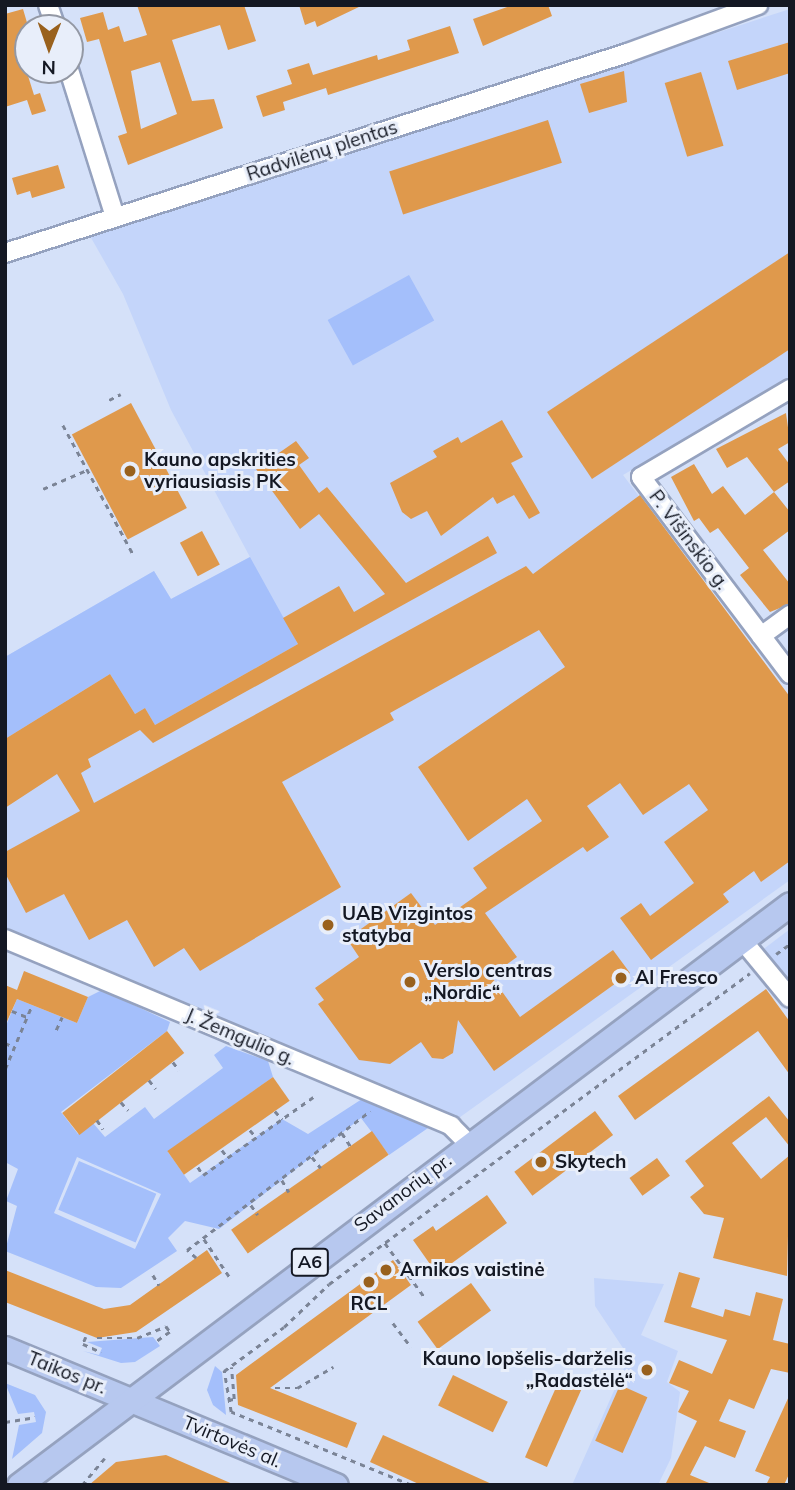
<!DOCTYPE html>
<html>
<head>
<meta charset="utf-8">
<style>
	body { margin:0 }
	#map { position:relative; width:795px; height:1490px; overflow:hidden; background:#d5e1f9; font-family:Mulish,sans-serif }
	div>[style] { position:absolute }
	[style*='--x'] { left:calc(var(--x)*1px); top:calc(var(--y)*1px); width:calc(var(--w)*1px); rotate:calc(var(--a)*1deg) }
	.built>* { inset:0; background:#c4d5fa }
	.green>* { inset:0; background:#a4bffb; transform-origin:0 0 }
	.building>* { inset:0; background:#df994c; transform-origin:0 0 }
	.path>* { height:2.5px; margin-top:-1.25px; transform-origin:0; background:repeating-linear-gradient(90deg,#7b8496 0 5px,transparent 0 10px) }
	.roads { filter:drop-shadow(2px 0 #95a2bf) drop-shadow(-2px 0 #95a2bf) drop-shadow(0 2px #95a2bf) drop-shadow(0 -2px #95a2bf) }
	.minor>* { height:18px; margin:-9px; padding:0 9px; transform-origin:9px; border-radius:9px; background:#fff }
	.major>* { height:23px; margin:-11.5px; padding:0 11.5px; transform-origin:11.5px; border-radius:11.5px; background:#b7c8ef }
	.dots>* { width:19px; height:19px; translate:-50% -50%; box-sizing:border-box; border:4px solid #e8eefa; border-radius:50% }
	span { translate:-50% -50%; white-space:nowrap; text-align:center; line-height:1.15; -webkit-text-stroke:6px #e8eefa; paint-order:stroke }
	.shield-label span { padding:2px 5px; background:#e8eefa; border:2px solid; border-radius:5px; -webkit-text-stroke-width:0 }
	.shield-label { font-size:18px; color:#141823; font-weight:700 }
	.street-label { font-size:19px; color:#141823 }
	.poi-label { font-size:19px; color:#141823; font-weight:700 }
	.left { translate:0 -50%; text-align:left }
	.right { translate:-100% -50%; text-align:right }
	.frame { position:absolute; inset:0; border:7px solid #141823; pointer-events:none }
	.north { position:absolute; left:14px; top:14px; width:70px; height:70px; box-sizing:border-box; background:#e8eefa; border:2px solid #9398a4; border-radius:50%; rotate:181deg; font-size:19px; font-weight:700; line-height:28px; text-align:center; color:#141823 }
	.north::after { content:''; display:block; margin:auto; width:24px; height:32px; background:#99611d; clip-path:polygon(50% 0,100% 100%,50% 72%,0 100%) }
</style>
</head>
<body>
<div id="map">
	<div class="built">
		<i style="clip-path:polygon(790px 9px,790px 377px,623px 475px,790px 697px,790px 880px,456px 1120px,5px 930px,5px 657px,154px 571px,171px 599px,250px 557px,171px 410px,123px 294px,90px 236px)"></i>
		<i style="clip-path:polygon(790px 929px,790px 990px,761px 951px)"></i>
		<i style="clip-path:polygon(594px 1278px,664px 1284px,641px 1335px,678px 1351px,667px 1382px,680px 1392px,671px 1458px,658px 1485px,572px 1485px,629px 1357px,595px 1306px)"></i>
	</div>
	<div class="green">
		<i style="left:409px;top:275px;width:52px;height:93px;rotate:61deg"></i>
		<i style="clip-path:polygon(250px 557px,298px 644px,155px 725px,145px 708px,135px 714px,110px 674px,5px 739px,5px 657px,154px 571px,171px 599px)"></i>
		<i style="clip-path:polygon(evenodd,102px 990px,170px 1022px,167px 1031px,61px 1112px,78px 1134px,93px 1123px,105px 1137px,145px 1107px,154px 1119px,223px 1068px,214px 1055px,226px 1046px,268px 1061px,273px 1077px,168px 1152px,190px 1183px,282px 1119px,308px 1134px,362px 1099px,428px 1128px,389px 1155px,361px 1118px,219px 1229px,185px 1221px,168px 1238px,177px 1251px,121px 1288px,96px 1287px,5px 1251px,17px 1206px,6px 1201px,18px 1169px,5px 1162px,5px 1028px,17px 999px,77px 1023px,88px 997px,102px 990px,77px 1157px,161px 1194px,135px 1249px,54px 1213px,77px 1157px)"></i>
		<i style="left:79px;top:1161px;width:84px;height:53px;rotate:23deg"></i>
		<i style="clip-path:polygon(153px 1337px,160px 1346px,135px 1362px,121px 1363px,83px 1351px,99px 1355px,102px 1348px,87px 1342px)"></i>
		<i style="clip-path:polygon(215px 1366px,222px 1372px,226px 1415px,213px 1405px,207px 1390px)"></i>
		<i style="clip-path:polygon(5px 1383px,35px 1395px,46px 1412px,42px 1433px,12px 1459px,19px 1425px,36px 1422px,34px 1412px,18px 1414px)"></i>
	</div>
	<div class="building">
		<i style="clip-path:polygon(evenodd,137px 5px,244px 5px,256px 41px,228px 50px,220px 25px,172px 40px,192px 101px,214px 99px,223px 128px,128px 165px,118px 136px,127px 133px,99px 39px,87px 42px,80px 18px,103px 12px,108px 30px,119px 26px,124px 42px,147px 35px,137px 5px,160px 62px,177px 114px,141px 129px,131px 71px,160px 62px)"></i>
		<i style="clip-path:polygon(299px 5px,361px 5px,361px 6px,317px 27px,315px 21px,305px 25px)"></i>
		<i style="clip-path:polygon(513px 5px,548px 5px,552px 16px,483px 46px,473px 19px)"></i>
		<i style="clip-path:polygon(23px 9px,28px 26px,24px 63px,34px 95px,40px 93px,46px 111px,32px 115px,27px 100px,5px 107px,5px 14px)"></i>
		<i style="clip-path:polygon(450px 26px,459px 53px,328px 95px,326px 88px,283px 102px,285px 110px,263px 117px,256px 96px,292px 84px,287px 70px,309px 63px,313px 75px,377px 55px,378px 60px,410px 50px,407px 40px)"></i>
		<i style="clip-path:polygon(790px 42px,790px 73px,737px 90px,728px 61px)"></i>
		<i style="clip-path:polygon(624px 71px,627px 102px,589px 113px,580px 84px)"></i>
		<i style="left:701px;top:72px;width:77px;height:38px;rotate:73deg"></i>
		<i style="left:548px;top:120px;width:45px;height:167px;rotate:72deg"></i>
		<i style="clip-path:polygon(58px 165px,65px 188px,32px 198px,30px 191px,17px 195px,12px 178px)"></i>
		<i style="clip-path:polygon(790px 252px,790px 349px,592px 479px,547px 412px)"></i>
		<i style="left:131px;top:403px;width:119px;height:67px;rotate:62deg"></i>
		<i style="clip-path:polygon(786px 413px,790px 442px,778px 449px,790px 465px,790px 481px,774px 492px,790px 512px,790px 530px,763px 550px,790px 584px,790px 604px,770px 612px,740px 575px,749px 568px,718px 528px,710px 533px,699px 518px,694px 521px,671px 477px,694px 464px,712px 494px,723px 486px,745px 515px,774px 492px,747px 457px,727px 468px,716px 449px)"></i>
		<i style="clip-path:polygon(502px 420px,523px 457px,511px 463px,540px 513px,529px 519px,514px 495px,497px 504px,493px 497px,441px 536px,427px 511px,411px 519px,402px 512px,390px 483px,437px 457px,433px 451px,458px 437px,461px 443px)"></i>
		<i style="clip-path:polygon(296px 441px,309px 458px,299px 465px,319px 493px,327px 487px,406px 583px,488px 536px,497px 553px,153px 743px,140px 730px,88px 759px,91px 767px,81px 773px,94px 803px,526px 566px,533px 574px,640px 495px,790px 697px,790px 861px,761px 882px,754px 871px,723px 894px,729px 902px,651px 960px,620px 918px,641px 903px,650px 916px,694px 883px,664px 842px,708px 810px,689px 784px,643px 815px,620px 783px,587px 806px,609px 837px,587px 852px,583px 847px,485px 913px,517px 957px,491px 976px,520px 1017px,613px 950px,630px 973px,494px 1071px,458px 1020px,453px 1053px,443px 1059px,432px 1058px,421px 1042px,390px 1064px,359px 1060px,318px 1004px,324px 1000px,315px 988px,359px 957px,347px 939px,411px 893px,435px 925px,487px 888px,473px 868px,542px 821px,527px 799px,468px 841px,418px 767px,565px 667px,539px 630px,390px 713px,394px 720px,282px 782px,341px 887px,200px 971px,184px 948px,154px 967px,127px 920px,89px 940px,64px 894px,26px 913px,5px 873px,5px 852px,80px 811px,57px 774px,5px 808px,5px 739px,110px 674px,135px 714px,145px 708px,155px 725px,298px 644px,283px 618px,339px 586px,354px 612px,385px 594px,319px 514px,300px 529px,256px 469px)"></i>
		<i style="left:202px;top:531px;width:38px;height:25px;rotate:62deg"></i>
		<i style="clip-path:polygon(24px 971px,88px 997px,77px 1023px,17px 999px,5px 1026px,5px 985px,17px 990px)"></i>
		<i style="clip-path:polygon(766px 989px,790px 1022px,790px 1075px,758px 1031px,635px 1120px,618px 1096px)"></i>
		<i style="left:167px;top:1031px;width:28px;height:133px;rotate:52deg"></i>
		<i style="left:273px;top:1077px;width:29px;height:129px;rotate:55deg"></i>
		<i style="clip-path:polygon(769px 1096px,790px 1122px,790px 1147px,766px 1117px,732px 1143px,761px 1179px,790px 1155px,787px 1276px,713px 1258px,724px 1218px,704px 1214px,690px 1197px,704px 1186px,685px 1161px)"></i>
		<i style="left:595px;top:1111px;width:30px;height:101px;rotate:53deg"></i>
		<i style="left:372px;top:1131px;width:29px;height:172px;rotate:55deg"></i>
		<i style="left:657px;top:1158px;width:22px;height:34px;rotate:54deg"></i>
		<i style="clip-path:polygon(487px 1195px,507px 1223px,437px 1274px,413px 1240px,433px 1226px,436px 1231px)"></i>
		<i style="clip-path:polygon(207px 1250px,222px 1273px,136px 1332px,97px 1338px,5px 1302px,5px 1270px,104px 1309px,130px 1305px)"></i>
		<i style="clip-path:polygon(393px 1260px,411px 1285px,270px 1388px,357px 1423px,347px 1448px,238px 1405px,236px 1375px)"></i>
		<i style="clip-path:polygon(679px 1272px,700px 1278px,691px 1307px,723px 1317px,725px 1309px,750px 1316px,756px 1292px,783px 1299px,773px 1340px,790px 1344px,790px 1373px,771px 1369px,754px 1409px,729px 1399px,719px 1421px,746px 1431px,735px 1458px,705px 1446px,690px 1475px,714px 1485px,665px 1485px,697px 1421px,678px 1412px,689px 1391px,669px 1383px,679px 1360px,712px 1374px,727px 1340px,664px 1322px)"></i>
		<i style="left:471px;top:1283px;width:34px;height:66px;rotate:54deg"></i>
		<i style="left:562px;top:1374px;width:24px;height:91px;rotate:24deg"></i>
		<i style="left:453px;top:1375px;width:61px;height:34px;rotate:26deg"></i>
		<i style="left:620px;top:1385px;width:30px;height:61px;rotate:24deg"></i>
		<i style="clip-path:polygon(790px 1394px,790px 1472px,784px 1485px,766px 1485px,770px 1477px,755px 1471px)"></i>
		<i style="clip-path:polygon(383px 1435px,494px 1485px,421px 1485px,370px 1462px)"></i>
		<i style="clip-path:polygon(166px 1455px,235px 1485px,89px 1485px,116px 1462px)"></i>
	</div>
	<div class="path">
		<i style="--x:109;--y:400;--w:13;--a:-27"></i>
		<i style="--x:63;--y:425;--w:149;--a:61.5"></i>
		<i style="--x:43;--y:489;--w:48;--a:-23.4"></i>
		<i style="--x:776;--y:954;--w:17;--a:-36"></i>
		<i style="--x:12;--y:1011;--w:16;--a:22"></i>
		<i style="--x:56;--y:1030;--w:14;--a:-65"></i>
		<i style="--x:5;--y:1043;--w:10;--a:24"></i>
		<i style="--x:173;--y:1062;--w:10;--a:53"></i>
		<i style="--x:5;--y:1069;--w:69;--a:-67.1"></i>
		<i style="--x:149;--y:1080;--w:11;--a:52"></i>
		<i style="--x:121;--y:1102;--w:11;--a:49"></i>
		<i style="--x:275;--y:1111;--w:11;--a:49"></i>
		<i style="--x:97;--y:1120;--w:11;--a:56"></i>
		<i style="--x:250;--y:1130;--w:9;--a:49"></i>
		<i style="--x:342;--y:1133;--w:17;--a:57"></i>
		<i style="--x:222;--y:1150;--w:10;--a:53"></i>
		<i style="--x:312;--y:1157;--w:14;--a:51"></i>
		<i style="--x:198;--y:1167;--w:9;--a:58"></i>
		<i style="--x:203;--y:1175;--w:135;--a:-35.3"></i>
		<i style="--x:282;--y:1180;--w:14;--a:60"></i>
		<i style="--x:251;--y:1205;--w:12;--a:55"></i>
		<i style="--x:204;--y:1239;--w:48;--a:56"></i>
		<i style="--x:385;--y:1243;--w:69;--a:53.8"></i>
		<i style="--x:196;--y:1258;--w:12;--a:-138"></i>
		<i style="--x:187;--y:1250;--w:230;--a:-37.2"></i>
		<i style="--x:153;--y:1275;--w:12;--a:59"></i>
		<i style="--x:393;--y:1323;--w:30;--a:53"></i>
		<i style="--x:86;--y:1337;--w:8;--a:113"></i>
		<i style="--x:83;--y:1344;--w:20;--a:24"></i>
		<i style="--x:97;--y:1338;--w:40;--a:0"></i>
		<i style="--x:137;--y:1338;--w:31;--a:-22"></i>
		<i style="--x:166;--y:1326;--w:7;--a:56"></i>
		<i style="--x:170;--y:1332;--w:16;--a:145"></i>
		<i style="--x:275;--y:1388;--w:22;--a:0"></i>
		<i style="--x:297;--y:1388;--w:42;--a:-30.3"></i>
		<i style="--x:228;--y:1400;--w:6;--a:-9"></i>
		<i style="--x:234;--y:1399;--w:32;--a:-95"></i>
		<i style="--x:5;--y:1422;--w:30;--a:-9"></i>
		<i style="--x:82;--y:1485;--w:35;--a:-50"></i>
		<i style="--x:411;--y:1485;--w:194;--a:-157.9"></i>
		<i style="--x:231;--y:1412;--w:42;--a:-99.7"></i>
		<i style="--x:224;--y:1371;--w:74;--a:-36.3"></i>
		<i style="--x:284;--y:1327;--w:62;--a:-43.7"></i>
		<i style="--x:329;--y:1284;--w:523;--a:-36.45"></i>
	</div>
	<div class="roads">
		<div class="minor">
			<i style="--x:48;--y:5;--w:24;--a:71"></i>
			<i style="--x:69;--y:70;--w:154;--a:72.6"></i>
			<i style="--x:5;--y:253;--w:653;--a:-17.82"></i>
			<i style="--x:627;--y:53;--w:140;--a:-20.1"></i>
			<i style="--x:790;--y:389;--w:173;--a:149.4"></i>
			<i style="--x:641;--y:477;--w:247;--a:52.9"></i>
			<i style="--x:761;--y:636;--w:36;--a:-36"></i>
			<i style="--x:5;--y:939;--w:484;--a:22.7"></i>
			<i style="--x:451;--y:1126;--w:24;--a:45"></i>
			<i style="--x:742;--y:940;--w:75;--a:50.4"></i>
		</div>
		<div class="major">
			<i style="--x:5;--y:1348;--w:358;--a:22.5"></i>
			<i style="--x:19;--y:1485;--w:965;--a:-37"></i>
		</div>
	</div>
	<div class="dots">
		<i style="left:130px;top:471px;background:#99611d"></i>
		<i style="left:328px;top:925px;background:#99611d"></i>
		<i style="left:621px;top:978px;background:#99611d"></i>
		<i style="left:410px;top:982px;background:#99611d"></i>
		<i style="left:541px;top:1162px;background:#99611d"></i>
		<i style="left:386px;top:1270px;background:#99611d"></i>
		<i style="left:369px;top:1282px;background:#99611d"></i>
		<i style="left:647px;top:1370px;background:#99611d"></i>
	</div>
	<div class="shield-label">
		<span style="left:310px;top:1262px">A6</span>
	</div>
	<div class="street-label">
		<span style="left:322px;top:151px;rotate:-18deg">Radvilėnų plentas</span>
		<span style="left:689px;top:540px;rotate:53deg">P. Višinskio g.</span>
		<span style="left:240px;top:1037px;rotate:23deg">J. Žemgulio g.</span>
		<span style="left:403px;top:1193px;rotate:-37deg">Savanorių pr.</span>
		<span style="left:67px;top:1373px;rotate:22deg">Taikos pr.</span>
		<span style="left:232px;top:1442px;rotate:23deg">Tvirtovės al.</span>
	</div>
	<div class="poi-label">
		<span class="left" style="left:144px;top:471px">Kauno apskrities<br>vyriausiasis PK</span>
		<span class="left" style="left:342px;top:925px">UAB Vizgintos<br>statyba</span>
		<span class="left" style="left:424px;top:982px">Verslo centras<br>„Nordic“</span>
		<span class="left" style="left:635px;top:978px">Al Fresco</span>
		<span class="left" style="left:555px;top:1162px">Skytech</span>
		<span class="left" style="left:400px;top:1270px">Arnikos vaistinė</span>
		<span style="left:369px;top:1304px">RCL</span>
		<span class="right" style="left:633px;top:1370px">Kauno lopšelis-darželis<br>„Radastėlė“</span>
	</div>
	<div class="frame"></div>
	<div class="north">N</div>
</div>
</body>
</html>
